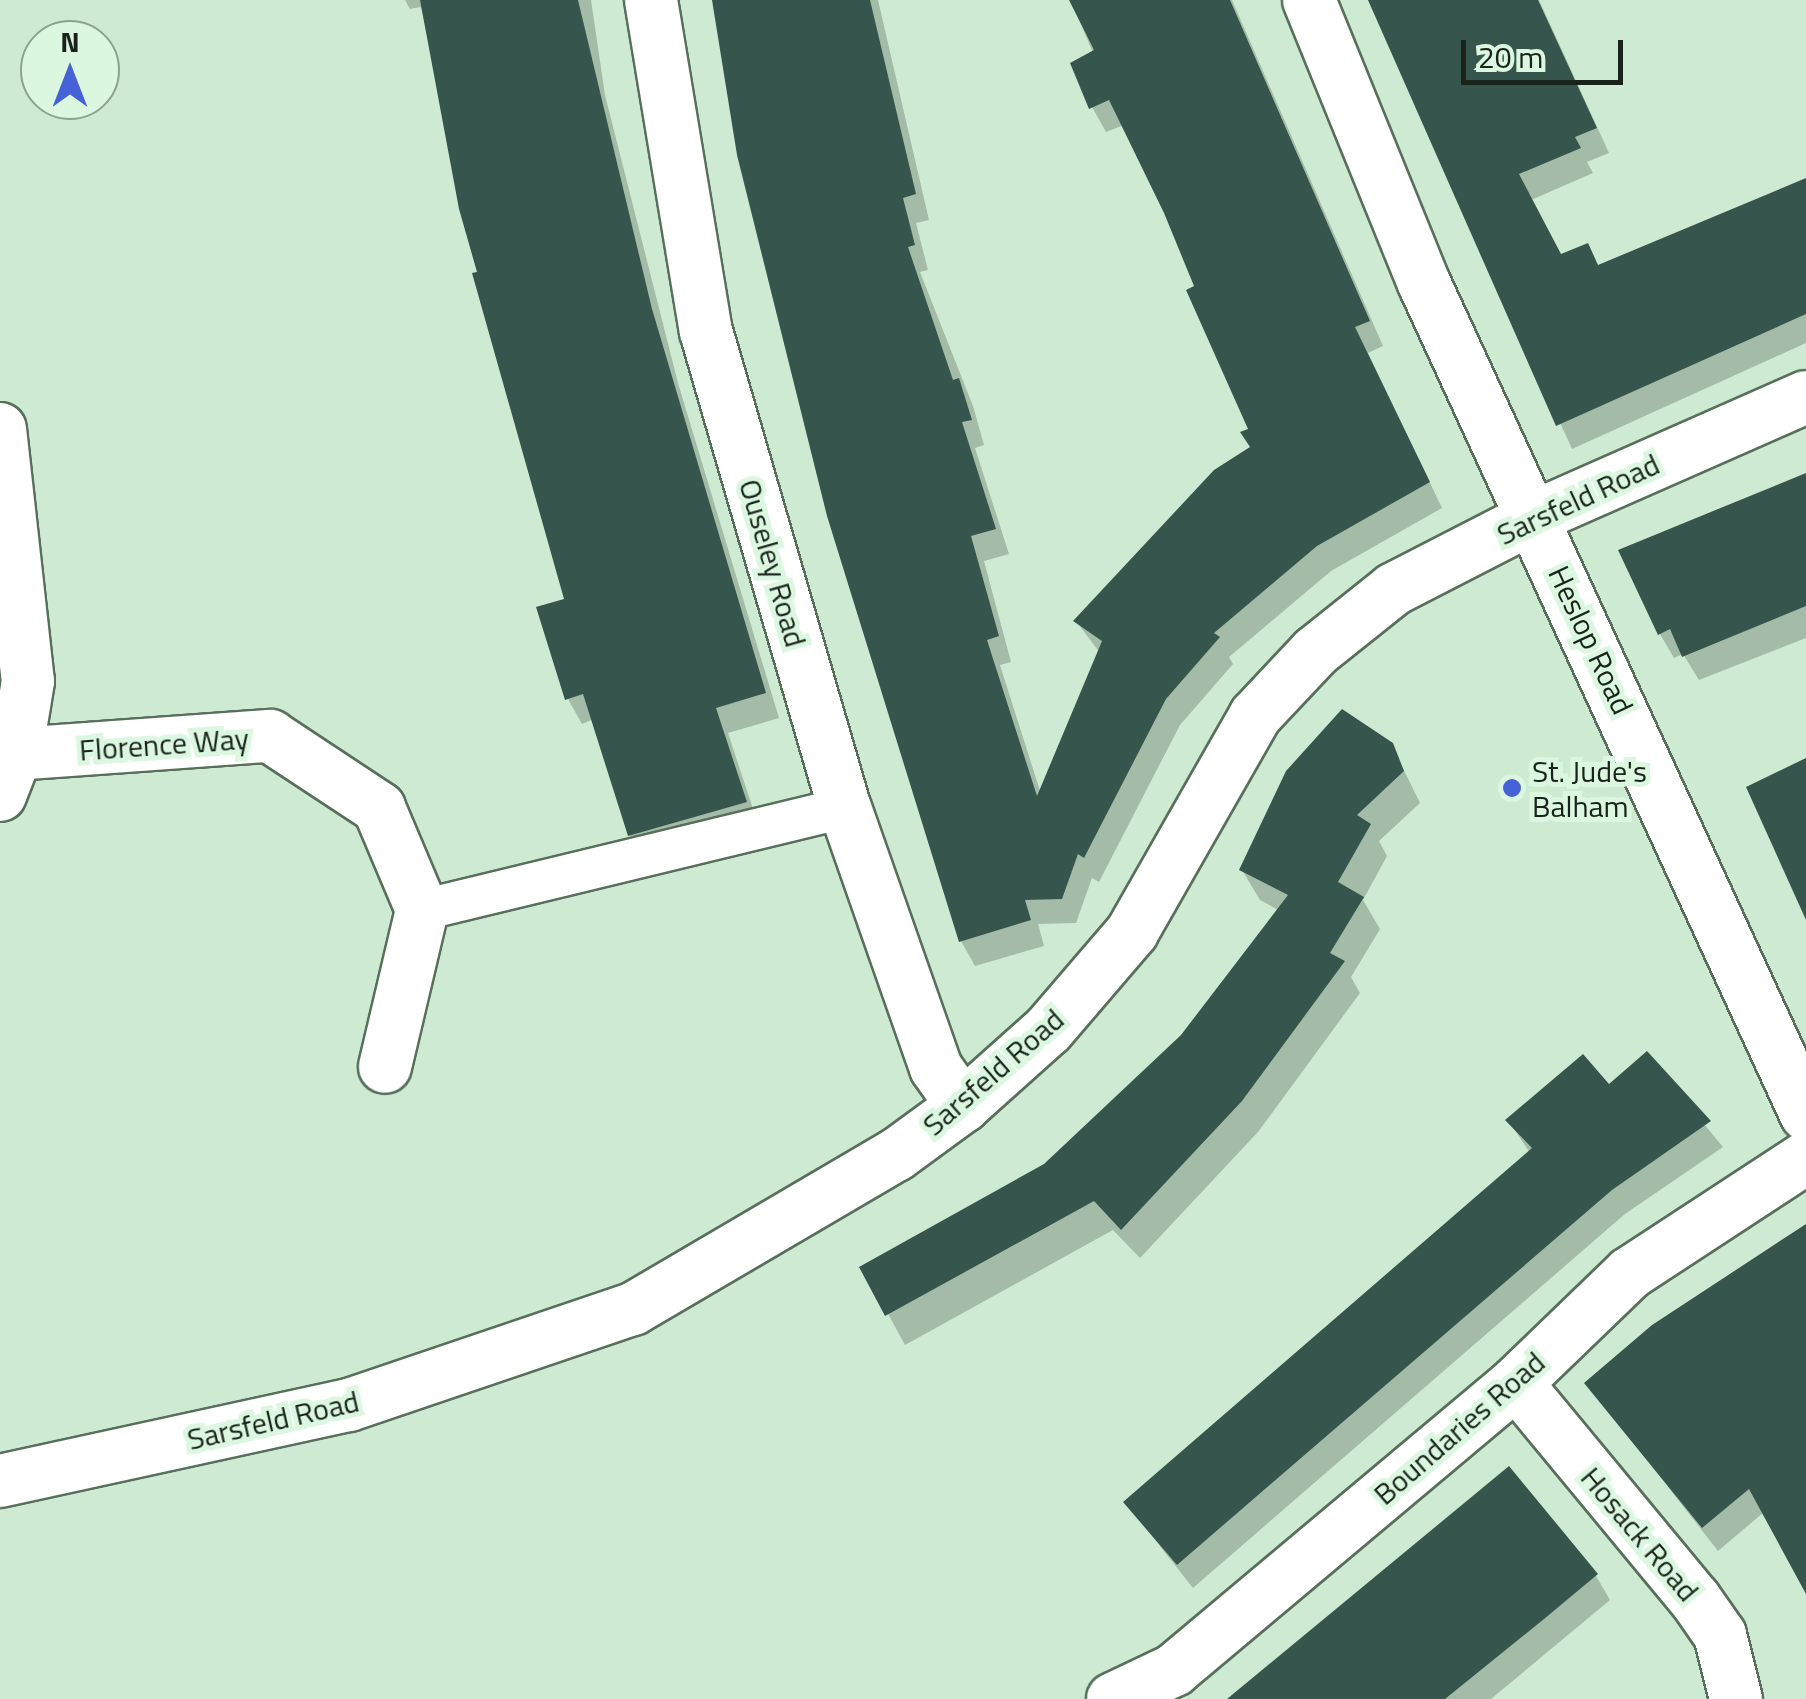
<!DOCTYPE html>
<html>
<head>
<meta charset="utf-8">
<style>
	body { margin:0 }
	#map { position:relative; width:1806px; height:1699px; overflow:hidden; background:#ceead3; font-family:"Titillium Web",sans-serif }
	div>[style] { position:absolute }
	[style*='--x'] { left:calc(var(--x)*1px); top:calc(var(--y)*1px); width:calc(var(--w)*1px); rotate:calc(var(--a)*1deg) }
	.shadow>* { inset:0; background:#0003 }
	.building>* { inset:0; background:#36564d }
	.roads { filter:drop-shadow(2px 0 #576f5b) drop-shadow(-2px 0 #576f5b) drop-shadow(0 2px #576f5b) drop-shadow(0 -2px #576f5b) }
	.pedestrian>* { height:40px; margin:-20px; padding:0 20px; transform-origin:20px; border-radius:20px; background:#fff }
	.minor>* { height:52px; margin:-26px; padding:0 26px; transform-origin:26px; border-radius:26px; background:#fff }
	.dots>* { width:28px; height:28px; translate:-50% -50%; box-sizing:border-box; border:5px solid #dbf7e0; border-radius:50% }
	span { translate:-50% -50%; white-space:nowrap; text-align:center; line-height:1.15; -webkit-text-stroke:10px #dbf7e0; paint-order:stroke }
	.street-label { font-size:30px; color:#19231b }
	.poi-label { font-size:30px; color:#19231b }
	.left { translate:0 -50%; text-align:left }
	.north { position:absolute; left:20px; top:20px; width:100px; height:100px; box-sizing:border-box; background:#dbf7e0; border:2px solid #8da291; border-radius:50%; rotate:0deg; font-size:28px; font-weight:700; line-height:40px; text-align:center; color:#19231b }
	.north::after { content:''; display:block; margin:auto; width:35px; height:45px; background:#4562d6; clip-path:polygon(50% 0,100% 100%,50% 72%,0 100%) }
	.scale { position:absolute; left:1461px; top:40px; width:162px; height:45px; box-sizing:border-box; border:5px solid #19231b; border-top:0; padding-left:12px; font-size:30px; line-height:35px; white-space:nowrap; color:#19231b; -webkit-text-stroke:8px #dbf7e0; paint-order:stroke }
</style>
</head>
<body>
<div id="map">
	<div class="shadow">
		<i style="clip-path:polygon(405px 0,591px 0,605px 95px,678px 383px,779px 718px,728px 733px,759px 827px,644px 859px,630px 835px,594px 719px,582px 724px,568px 699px,540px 609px,567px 601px,480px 274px,421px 7px,410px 9px)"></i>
		<i style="clip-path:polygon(717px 0,878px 0,929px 220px,916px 223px,928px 270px,920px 272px,973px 406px,984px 445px,975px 448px,1009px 554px,984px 561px,1011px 662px,1000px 665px,1041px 794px,1100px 653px,1076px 621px,1252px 448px,1252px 430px,1166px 212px,1124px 125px,1106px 132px,1092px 107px,1093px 53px,1071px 0,1232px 0,1383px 346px,1368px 353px,1442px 508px,1331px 571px,1229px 657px,1233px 664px,1180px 725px,1099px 882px,1092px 878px,1076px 923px,1038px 924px,1044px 946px,975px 966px,961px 941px)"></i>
		<i style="clip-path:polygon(1368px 0,1539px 0,1609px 153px,1587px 162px,1593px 173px,1531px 200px,1561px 257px,1599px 267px,1806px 181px,1806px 343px,1572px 449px)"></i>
		<i style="clip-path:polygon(1806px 475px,1806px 638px,1699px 680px,1683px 654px,1674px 658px,1660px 634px)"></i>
		<i style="clip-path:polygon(1391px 744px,1420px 803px,1379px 841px,1387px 856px,1363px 900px,1380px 929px,1351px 977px,1360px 993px,1258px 1132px,1140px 1258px,1113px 1230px,905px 1345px,863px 1268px,1045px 1166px,1183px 1036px,1280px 911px,1260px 900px,1242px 870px)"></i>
		<i style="clip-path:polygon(1647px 1055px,1723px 1147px,1625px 1214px,1193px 1588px,1126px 1503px,1530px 1153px,1508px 1120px,1609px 1087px)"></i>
		<i style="clip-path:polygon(1806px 1229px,1806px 1591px,1764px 1512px,1718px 1551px,1587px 1383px)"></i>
		<i style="clip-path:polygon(1596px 1576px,1610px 1600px,1491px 1699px,1243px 1699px)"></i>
	</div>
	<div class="building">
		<i style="clip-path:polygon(420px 0,578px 0,652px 309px,766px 693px,716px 708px,747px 802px,628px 836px,583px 694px,565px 700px,536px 607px,564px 599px,472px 273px,477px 272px,459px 209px)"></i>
		<i style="clip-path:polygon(712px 0,870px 0,916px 194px,903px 198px,915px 245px,908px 247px,953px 380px,959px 378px,972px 420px,962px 422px,996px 529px,971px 536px,999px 636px,987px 640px,1037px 796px,1102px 641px,1073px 621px,1214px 470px,1250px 447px,1240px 432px,1248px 429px,1186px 290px,1194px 286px,1164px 213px,1109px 100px,1089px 109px,1070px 63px,1094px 50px,1069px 0,1230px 0,1370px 321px,1355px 327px,1430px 482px,1317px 546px,1214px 633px,1220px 637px,1166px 699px,1084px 858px,1078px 854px,1062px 899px,1025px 900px,1031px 920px,959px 942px,827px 516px,737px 155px)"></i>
		<i style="clip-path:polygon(1368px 0,1538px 0,1597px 128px,1575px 137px,1581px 148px,1519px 174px,1561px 254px,1588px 243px,1598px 265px,1806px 178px,1806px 314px,1556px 426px)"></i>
		<i style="clip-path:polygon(1806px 473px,1806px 606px,1682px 657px,1670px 629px,1658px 635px,1618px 550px)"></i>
		<i style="clip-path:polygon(1342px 709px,1393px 743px,1404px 771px,1357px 815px,1371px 824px,1338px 882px,1364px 897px,1330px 953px,1345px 961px,1242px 1101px,1121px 1230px,1094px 1201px,885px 1316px,859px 1267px,1044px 1164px,1181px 1035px,1288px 895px,1239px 870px,1286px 771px)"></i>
		<i style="clip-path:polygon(1806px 758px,1806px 920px,1746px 787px)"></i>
		<i style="clip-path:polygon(1647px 1051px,1711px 1121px,1612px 1190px,1177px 1565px,1123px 1502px,1532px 1148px,1505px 1120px,1583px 1054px,1609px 1084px)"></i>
		<i style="clip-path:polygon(1806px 1224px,1806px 1594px,1749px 1489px,1702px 1528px,1584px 1383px,1652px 1325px)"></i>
		<i style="clip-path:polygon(1509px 1466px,1598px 1574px,1544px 1619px,1445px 1699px,1227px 1699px)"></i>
	</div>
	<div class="roads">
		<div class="pedestrian">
			<i style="--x:422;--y:910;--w:435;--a:-13.6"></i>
		</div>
		<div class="minor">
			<i style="--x:651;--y:0;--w:336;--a:80.6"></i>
			<i style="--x:706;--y:331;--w:497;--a:73.8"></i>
			<i style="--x:845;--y:808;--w:275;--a:70.7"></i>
			<i style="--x:936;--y:1068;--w:47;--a:54.6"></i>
			<i style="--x:1309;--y:0;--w:305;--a:67.9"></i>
			<i style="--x:1424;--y:283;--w:915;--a:65.31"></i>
			<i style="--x:0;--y:429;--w:254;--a:83.7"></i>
			<i style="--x:28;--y:681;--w:74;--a:99.3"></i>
			<i style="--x:16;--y:754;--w:44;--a:111.3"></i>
			<i style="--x:16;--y:754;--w:255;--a:-4.1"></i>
			<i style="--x:270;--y:736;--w:131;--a:33.4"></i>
			<i style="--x:379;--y:808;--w:111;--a:67.1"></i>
			<i style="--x:422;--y:910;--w:161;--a:103.3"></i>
			<i style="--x:1516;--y:1383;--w:281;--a:50.4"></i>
			<i style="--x:1695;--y:1599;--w:44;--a:55.2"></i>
			<i style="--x:1720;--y:1635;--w:66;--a:76"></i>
			<i style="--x:0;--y:1481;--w:357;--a:-12.3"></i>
			<i style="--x:349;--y:1405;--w:300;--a:-18.7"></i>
			<i style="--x:633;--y:1309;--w:305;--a:-30.4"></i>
			<i style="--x:896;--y:1155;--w:83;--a:-36.2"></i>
			<i style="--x:963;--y:1106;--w:115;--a:-41.8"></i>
			<i style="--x:1049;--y:1029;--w:128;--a:-49.4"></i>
			<i style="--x:1132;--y:932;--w:249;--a:-60.3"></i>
			<i style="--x:1255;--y:716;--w:88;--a:-46.8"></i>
			<i style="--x:1315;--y:652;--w:101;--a:-38.6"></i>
			<i style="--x:1394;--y:589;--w:157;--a:-27.2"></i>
			<i style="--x:1534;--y:517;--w:297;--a:-23.8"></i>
			<i style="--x:1113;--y:1699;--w:68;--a:-25.4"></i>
			<i style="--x:1174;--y:1670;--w:446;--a:-40"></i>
			<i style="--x:1516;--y:1383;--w:158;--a:-44"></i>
			<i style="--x:1630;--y:1273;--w:210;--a:-33.2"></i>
		</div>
	</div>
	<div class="dots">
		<i style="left:1512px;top:788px;background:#4562d6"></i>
	</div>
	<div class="street-label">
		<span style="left:1578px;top:499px;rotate:-25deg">Sarsfeld Road</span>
		<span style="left:773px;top:563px;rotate:74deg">Ouseley Road</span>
		<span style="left:1591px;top:640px;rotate:65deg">Heslop Road</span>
		<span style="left:164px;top:744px;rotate:-4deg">Florence Way</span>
		<span style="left:993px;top:1072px;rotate:-41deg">Sarsfeld Road</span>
		<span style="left:273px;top:1420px;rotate:-13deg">Sarsfeld Road</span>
		<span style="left:1459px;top:1428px;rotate:-41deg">Boundaries Road</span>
		<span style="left:1640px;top:1534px;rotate:50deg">Hosack Road</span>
	</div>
	<div class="poi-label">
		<span class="left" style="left:1532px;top:788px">St. Jude's<br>Balham</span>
	</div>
	<div class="north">N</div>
	<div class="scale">20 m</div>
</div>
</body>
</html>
